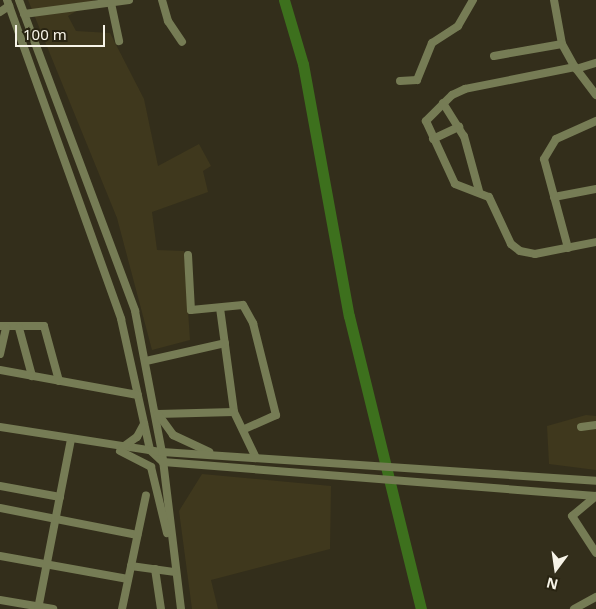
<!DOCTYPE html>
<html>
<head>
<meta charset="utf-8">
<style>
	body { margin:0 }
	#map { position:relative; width:596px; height:609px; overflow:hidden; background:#332e1b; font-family:"Noto Sans",sans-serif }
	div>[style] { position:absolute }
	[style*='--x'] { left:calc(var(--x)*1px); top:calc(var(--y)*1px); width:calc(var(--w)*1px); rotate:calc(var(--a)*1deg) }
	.built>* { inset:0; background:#3f381d }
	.river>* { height:11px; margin:-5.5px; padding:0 5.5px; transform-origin:5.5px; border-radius:5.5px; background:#3d701d }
	.minor>* { height:8px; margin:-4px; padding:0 4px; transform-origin:4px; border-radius:4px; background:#767c55 }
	span { translate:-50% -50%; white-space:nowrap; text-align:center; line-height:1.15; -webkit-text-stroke:5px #292412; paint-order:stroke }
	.north { position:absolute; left:531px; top:544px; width:50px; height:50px; -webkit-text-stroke:4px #292412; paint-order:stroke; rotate:194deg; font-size:14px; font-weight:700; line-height:20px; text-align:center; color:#f7f4e8 }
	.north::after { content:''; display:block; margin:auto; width:18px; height:22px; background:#f7f4e8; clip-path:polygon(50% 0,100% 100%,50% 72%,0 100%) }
	.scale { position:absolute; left:15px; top:25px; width:90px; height:22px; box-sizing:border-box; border:2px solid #f7f4e8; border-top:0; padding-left:6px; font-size:15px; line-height:18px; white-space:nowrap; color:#f7f4e8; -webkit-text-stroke:4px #292412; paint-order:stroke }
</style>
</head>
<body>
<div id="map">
	<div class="built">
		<i style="clip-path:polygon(28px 0,95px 0,68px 16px,76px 31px,110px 33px,144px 99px,158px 166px,199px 144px,211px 166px,203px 171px,208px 192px,152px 212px,157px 250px,184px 251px,190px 340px,152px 350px,117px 218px)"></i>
		<i style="clip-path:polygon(586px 415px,596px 416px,596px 470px,549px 464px,547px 426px)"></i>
		<i style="clip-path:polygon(202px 474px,331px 486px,330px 549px,211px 580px,218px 609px,192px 609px,179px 511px)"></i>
	</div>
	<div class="river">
		<i style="--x:284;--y:0;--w:67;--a:73.5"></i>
		<i style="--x:303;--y:64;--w:256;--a:79.7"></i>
		<i style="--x:349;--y:316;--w:302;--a:76.2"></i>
	</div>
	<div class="minor">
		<i style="--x:7;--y:0;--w:339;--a:70.3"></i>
		<i style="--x:121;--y:319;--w:134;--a:77.5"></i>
		<i style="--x:150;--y:450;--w:18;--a:43"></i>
		<i style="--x:163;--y:462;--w:434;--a:4.5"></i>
		<i style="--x:19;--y:0;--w:332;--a:69.5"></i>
		<i style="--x:135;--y:311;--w:144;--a:79.2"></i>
		<i style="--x:162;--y:452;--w:158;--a:83.1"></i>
		<i style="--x:162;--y:0;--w:22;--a:74"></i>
		<i style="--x:168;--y:21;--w:25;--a:56"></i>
		<i style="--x:554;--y:0;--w:45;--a:79.7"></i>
		<i style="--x:562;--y:44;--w:26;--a:61"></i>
		<i style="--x:111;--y:3;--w:39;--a:78"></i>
		<i style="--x:0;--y:12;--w:11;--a:-34"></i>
		<i style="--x:24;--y:14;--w:106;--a:-7.6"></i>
		<i style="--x:494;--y:56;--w:69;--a:-10"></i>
		<i style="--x:576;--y:69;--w:21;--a:-17"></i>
		<i style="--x:400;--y:81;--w:17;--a:-3"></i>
		<i style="--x:417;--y:80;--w:40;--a:-68"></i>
		<i style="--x:432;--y:43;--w:31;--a:-33"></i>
		<i style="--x:458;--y:26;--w:30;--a:-60"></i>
		<i style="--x:596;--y:95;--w:35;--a:-127"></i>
		<i style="--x:575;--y:67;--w:112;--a:168.7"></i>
		<i style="--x:465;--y:89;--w:14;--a:155"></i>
		<i style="--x:452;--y:95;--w:37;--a:135"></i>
		<i style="--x:426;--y:121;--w:69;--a:65.3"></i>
		<i style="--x:455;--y:184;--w:36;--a:21"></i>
		<i style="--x:489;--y:197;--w:52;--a:64.9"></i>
		<i style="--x:511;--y:244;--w:11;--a:38"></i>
		<i style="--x:520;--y:251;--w:15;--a:11"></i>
		<i style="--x:535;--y:254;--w:62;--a:-11.1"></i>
		<i style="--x:443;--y:103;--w:39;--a:58"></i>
		<i style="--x:464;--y:136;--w:57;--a:74.7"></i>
		<i style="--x:433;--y:139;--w:29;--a:-25"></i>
		<i style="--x:554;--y:197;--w:43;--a:-10.8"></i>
		<i style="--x:568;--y:248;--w:92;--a:-105.1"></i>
		<i style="--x:544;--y:159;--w:23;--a:-59"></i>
		<i style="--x:556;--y:139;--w:44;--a:-24.2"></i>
		<i style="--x:188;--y:255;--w:55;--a:86.9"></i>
		<i style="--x:191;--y:310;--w:52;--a:-5.5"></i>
		<i style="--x:243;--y:305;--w:21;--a:61"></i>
		<i style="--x:253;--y:323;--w:95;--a:76"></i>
		<i style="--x:276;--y:415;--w:36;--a:156"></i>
		<i style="--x:220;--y:308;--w:105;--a:82.3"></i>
		<i style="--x:0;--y:326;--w:44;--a:0"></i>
		<i style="--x:44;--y:326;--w:57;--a:74.7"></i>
		<i style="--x:19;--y:328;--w:50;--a:74.8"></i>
		<i style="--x:0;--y:354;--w:27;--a:-77"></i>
		<i style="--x:146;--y:361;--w:81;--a:-12.8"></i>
		<i style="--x:0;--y:370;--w:140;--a:10.3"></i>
		<i style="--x:158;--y:414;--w:76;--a:-1.5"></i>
		<i style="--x:234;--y:412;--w:51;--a:64.4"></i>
		<i style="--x:158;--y:414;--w:26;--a:54"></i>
		<i style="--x:173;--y:435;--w:40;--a:25"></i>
		<i style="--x:0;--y:427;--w:164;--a:8.8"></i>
		<i style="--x:162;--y:452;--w:435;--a:3.8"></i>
		<i style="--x:581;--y:427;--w:15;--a:-8"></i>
		<i style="--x:123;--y:447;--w:17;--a:-36"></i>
		<i style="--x:137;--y:437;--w:15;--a:-62"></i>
		<i style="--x:120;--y:451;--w:35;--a:27"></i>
		<i style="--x:151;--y:467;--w:68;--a:76.4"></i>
		<i style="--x:0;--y:486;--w:61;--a:10.4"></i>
		<i style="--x:596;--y:496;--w:31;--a:140"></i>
		<i style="--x:572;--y:516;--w:44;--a:57"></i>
		<i style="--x:0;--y:508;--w:140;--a:11.1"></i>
		<i style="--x:0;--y:556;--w:130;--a:10.2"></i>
		<i style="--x:131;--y:566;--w:43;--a:7.9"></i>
		<i style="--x:155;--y:569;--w:40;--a:81.5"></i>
		<i style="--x:0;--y:600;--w:54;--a:9.6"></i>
		<i style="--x:38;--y:609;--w:173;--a:-79"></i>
		<i style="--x:122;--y:609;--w:116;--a:-78.1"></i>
		<i style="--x:574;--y:609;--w:25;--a:-29"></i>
	</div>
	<div class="north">N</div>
	<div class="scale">100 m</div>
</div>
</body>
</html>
